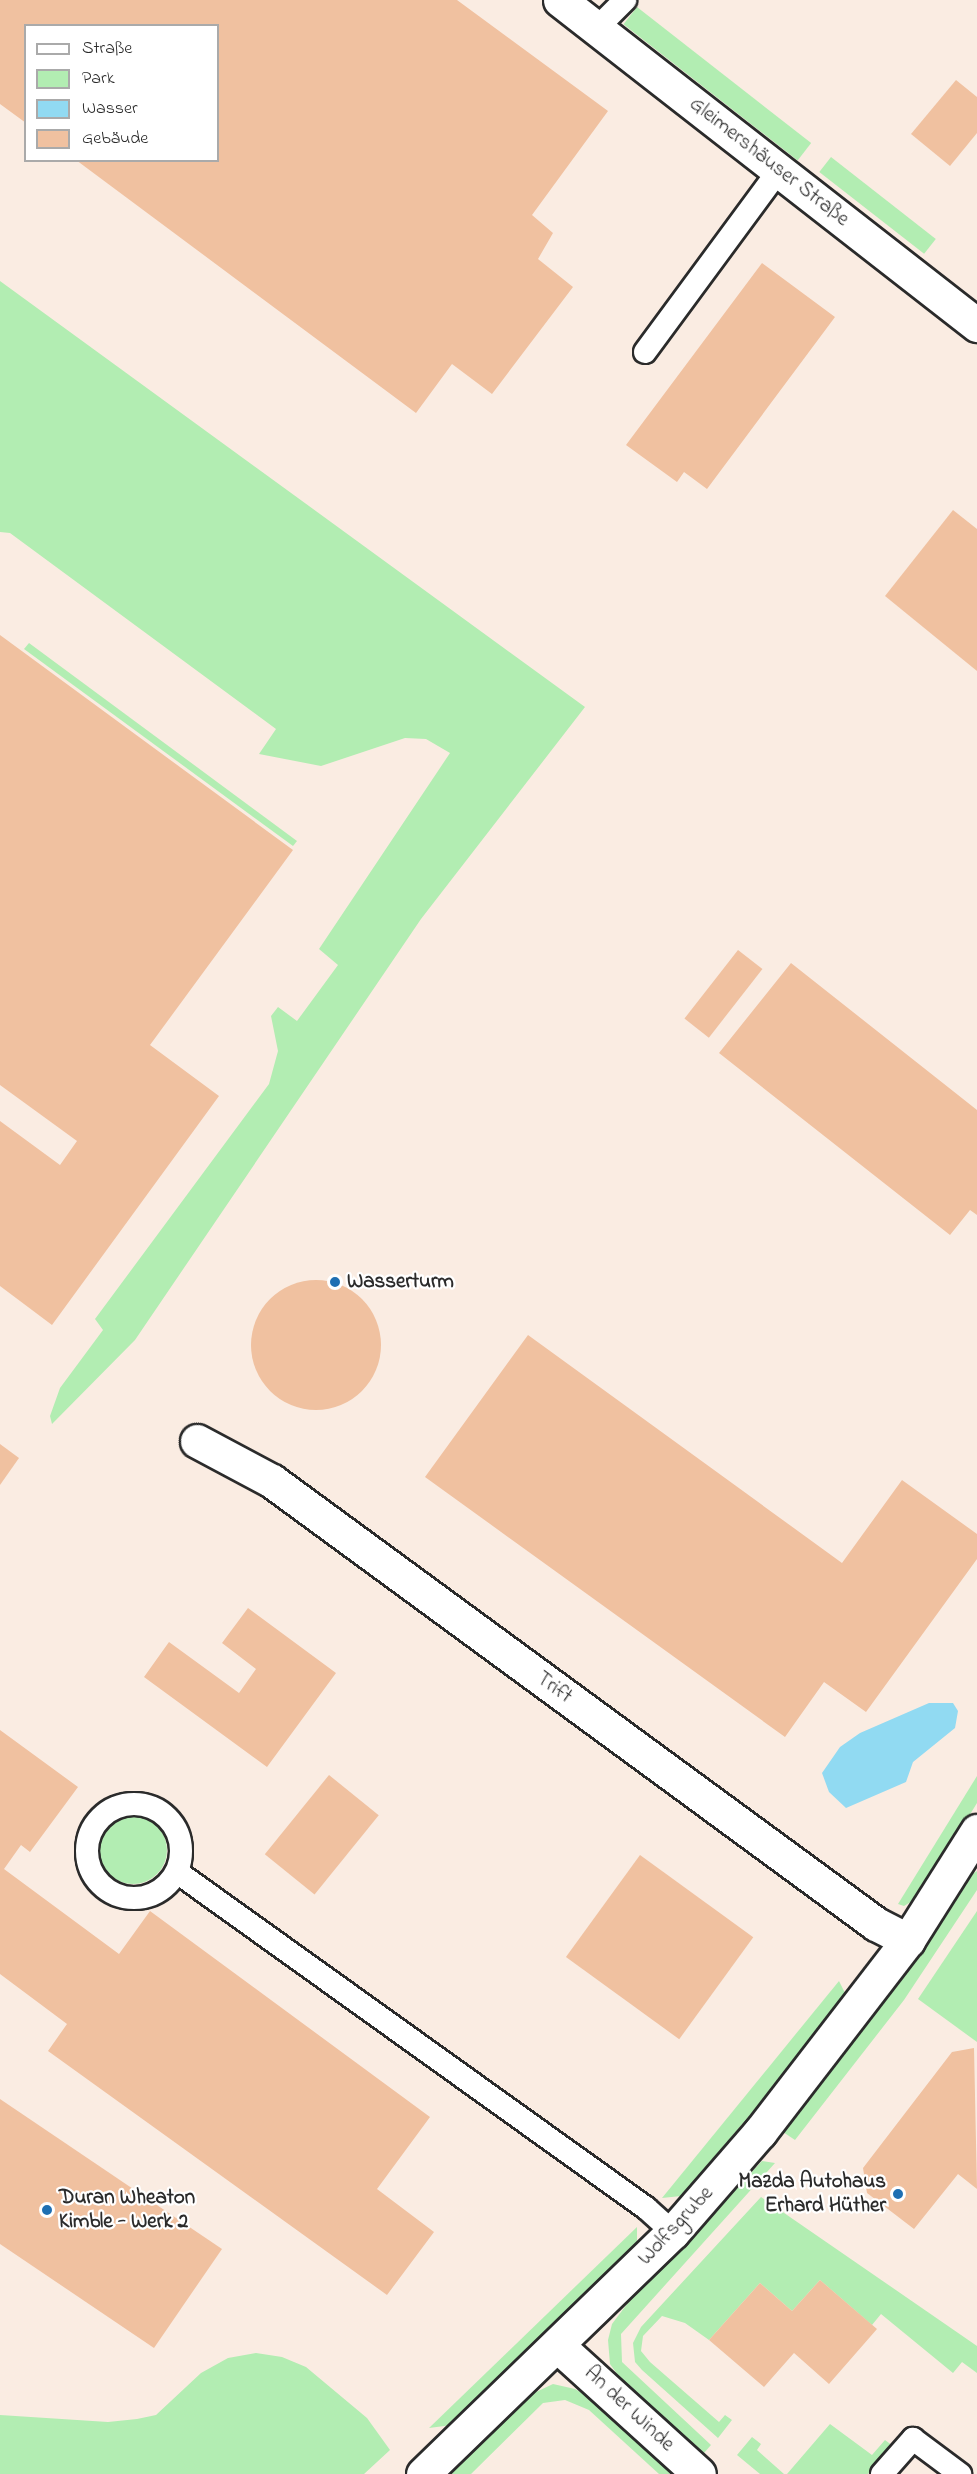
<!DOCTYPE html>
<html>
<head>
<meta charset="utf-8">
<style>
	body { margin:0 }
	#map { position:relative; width:977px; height:2474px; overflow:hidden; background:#fff; font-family:"Indie Flower",sans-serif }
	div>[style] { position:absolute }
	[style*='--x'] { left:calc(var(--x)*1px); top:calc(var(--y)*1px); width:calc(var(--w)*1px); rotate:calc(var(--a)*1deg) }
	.built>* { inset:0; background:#faece2 }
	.green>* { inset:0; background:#b2edb2; transform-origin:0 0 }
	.round { border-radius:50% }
	.water>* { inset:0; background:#91daf2 }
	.building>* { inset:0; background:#f0c1a0; transform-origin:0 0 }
	.roads { filter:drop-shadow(2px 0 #2b2b2b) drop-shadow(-2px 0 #2b2b2b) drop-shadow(0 2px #2b2b2b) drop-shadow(0 -2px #2b2b2b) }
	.service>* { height:22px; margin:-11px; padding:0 11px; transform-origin:11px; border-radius:11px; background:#fff }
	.service>.ring { margin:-11px; padding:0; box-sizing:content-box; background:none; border:22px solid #fff; border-radius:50% }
	.minor>* { height:33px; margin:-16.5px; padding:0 16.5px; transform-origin:16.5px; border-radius:16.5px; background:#fff }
	.dots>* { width:16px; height:16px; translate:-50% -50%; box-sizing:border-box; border:3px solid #fff; border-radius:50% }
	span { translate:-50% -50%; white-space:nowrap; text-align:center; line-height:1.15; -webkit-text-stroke:4.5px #fff; paint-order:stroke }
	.street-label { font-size:21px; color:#2b2b2b }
	.poi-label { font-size:21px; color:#2b2b2b; font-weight:700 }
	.left { translate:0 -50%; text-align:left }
	.right { translate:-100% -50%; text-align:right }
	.legend { position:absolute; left:24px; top:24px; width:195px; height:138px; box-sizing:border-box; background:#fff; border:2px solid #aaa; margin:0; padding:8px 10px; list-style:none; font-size:18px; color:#2b2b2b }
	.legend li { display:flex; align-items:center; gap:12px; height:30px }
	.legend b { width:30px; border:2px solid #aaa }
</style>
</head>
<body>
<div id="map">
	<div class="built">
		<i style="clip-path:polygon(evenodd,0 0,977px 0,977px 2474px,0 2474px,0 0,26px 26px,218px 26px,218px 160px,26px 160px,26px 26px)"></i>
	</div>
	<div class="green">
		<i style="left:637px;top:7px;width:221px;height:22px;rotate:38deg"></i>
		<i style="left:831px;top:157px;width:133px;height:19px;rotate:38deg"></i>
		<i style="clip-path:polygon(0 281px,585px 707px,421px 919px,135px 1340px,52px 1424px,50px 1416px,60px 1388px,103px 1330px,95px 1319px,269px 1084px,278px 1051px,271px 1016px,278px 1007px,297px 1021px,338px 965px,319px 949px,450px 753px,426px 739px,405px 738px,321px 766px,259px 754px,276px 729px,10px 533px,0 532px)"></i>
		<i style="clip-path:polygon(29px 643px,297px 841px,293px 846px,24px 649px)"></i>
		<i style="clip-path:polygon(977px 1776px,977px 1803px,919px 1897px,904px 1906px,898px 1904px)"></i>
		<i class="round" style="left:99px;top:1816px;width:68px;height:68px"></i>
		<i style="clip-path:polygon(977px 1871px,977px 1890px,904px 2000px,795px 2140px,783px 2132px,905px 1970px,966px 1878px)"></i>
		<i style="clip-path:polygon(977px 1911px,977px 2042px,918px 1999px)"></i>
		<i style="clip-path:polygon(839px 1981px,845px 1993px,756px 2108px,681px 2196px,662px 2198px)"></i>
		<i style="clip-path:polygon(762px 2161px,775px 2163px,621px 2334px,622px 2362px,711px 2445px,704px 2453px,620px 2378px,610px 2364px,608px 2340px,612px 2324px,627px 2304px)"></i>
		<i style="clip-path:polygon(761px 2197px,977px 2346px,977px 2373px,962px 2362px,953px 2373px,881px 2314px,872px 2325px,820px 2280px,792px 2311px,760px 2283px,709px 2340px,685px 2323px,662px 2316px,643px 2336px,641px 2351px,650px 2362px,719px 2422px,725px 2415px,732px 2420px,718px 2438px,642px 2370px,635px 2362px,633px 2343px,641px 2327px)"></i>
		<i style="clip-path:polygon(637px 2227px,637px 2247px,452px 2425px,429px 2428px)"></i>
		<i style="clip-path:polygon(256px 2353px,282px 2357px,306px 2367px,367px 2418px,390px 2450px,364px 2474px,0 2474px,0 2415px,108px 2422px,137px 2419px,156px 2415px,201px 2373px,228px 2358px)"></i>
		<i style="clip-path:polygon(553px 2384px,575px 2389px,599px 2403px,677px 2474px,659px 2474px,589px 2410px,565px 2400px,543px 2403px,471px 2474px,450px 2474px,534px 2393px)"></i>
		<i style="clip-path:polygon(830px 2424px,872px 2455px,885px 2440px,893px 2446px,868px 2474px,787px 2474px)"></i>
		<i style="clip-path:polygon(752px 2437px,761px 2444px,757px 2450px,784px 2474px,760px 2474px,737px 2455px)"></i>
	</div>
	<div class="water">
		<i style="clip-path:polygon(929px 1703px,953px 1703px,958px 1711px,955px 1728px,913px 1762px,906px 1782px,846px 1808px,829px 1792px,822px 1773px,840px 1747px,860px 1733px)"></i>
	</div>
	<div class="building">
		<i style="clip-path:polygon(0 0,457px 0,608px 111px,532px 215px,553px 233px,538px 259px,573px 287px,492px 394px,452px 364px,416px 413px,76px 160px,218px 160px,218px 26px,26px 26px,26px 123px,0 104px)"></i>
		<i style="clip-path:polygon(956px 80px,977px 97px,977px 133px,950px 166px,911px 134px)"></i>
		<i style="clip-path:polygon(762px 263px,835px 317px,707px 489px,684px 472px,677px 482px,626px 445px)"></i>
		<i style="clip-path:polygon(953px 510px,977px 529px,977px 671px,885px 596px)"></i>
		<i style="clip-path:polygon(0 635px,293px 850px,150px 1045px,219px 1096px,52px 1325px,0 1286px,0 1121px,60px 1165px,77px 1141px,0 1085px)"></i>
		<i style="left:738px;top:950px;width:31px;height:87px;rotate:38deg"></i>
		<i style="clip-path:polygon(791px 963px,977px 1110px,977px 1215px,970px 1210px,950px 1235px,719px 1053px)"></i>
		<i class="round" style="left:251px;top:1280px;width:130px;height:130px"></i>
		<i style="clip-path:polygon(528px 1335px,842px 1563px,902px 1480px,977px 1534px,977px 1559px,866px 1712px,824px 1682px,785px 1737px,425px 1477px)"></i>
		<i style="clip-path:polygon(0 1444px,19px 1458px,0 1485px)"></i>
		<i style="clip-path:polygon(248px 1608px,336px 1673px,267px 1767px,144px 1677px,169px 1642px,239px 1693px,256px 1669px,222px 1643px)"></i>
		<i style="clip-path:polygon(0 1730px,78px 1787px,30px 1852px,21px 1845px,4px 1869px,119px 1954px,150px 1911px,430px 2117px,377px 2189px,434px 2232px,387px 2295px,48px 2051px,67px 2024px,0 1974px)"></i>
		<i style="left:329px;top:1775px;width:64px;height:102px;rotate:39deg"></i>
		<i style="left:640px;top:1855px;width:140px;height:126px;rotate:36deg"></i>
		<i style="clip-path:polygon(974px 2048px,977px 2189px,958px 2174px,914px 2229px,867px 2193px,863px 2168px,952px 2052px)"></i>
		<i style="clip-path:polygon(0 2099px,222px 2249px,154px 2348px,0 2244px)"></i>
		<i style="clip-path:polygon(820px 2280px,877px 2329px,829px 2384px,794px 2353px,764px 2387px,709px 2340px,760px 2283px,792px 2311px)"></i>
	</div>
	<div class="roads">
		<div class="service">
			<i style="--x:597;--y:28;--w:40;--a:-45"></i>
			<i style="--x:645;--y:352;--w:226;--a:-53.6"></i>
			<i class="ring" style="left:87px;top:1804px;width:72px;height:72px"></i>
			<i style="--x:177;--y:1872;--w:577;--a:35.62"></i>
			<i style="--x:646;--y:2208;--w:36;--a:42"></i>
			<i style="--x:882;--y:2474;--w:47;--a:-48.5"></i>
			<i style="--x:913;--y:2439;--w:59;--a:36.7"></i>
		</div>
		<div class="minor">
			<i style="--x:560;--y:0;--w:529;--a:37.93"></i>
			<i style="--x:197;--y:1441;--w:85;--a:28.1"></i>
			<i style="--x:272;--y:1481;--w:749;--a:36.26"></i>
			<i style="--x:876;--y:1924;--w:36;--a:27"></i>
			<i style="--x:558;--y:2346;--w:190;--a:42.2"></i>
			<i style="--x:423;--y:2474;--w:348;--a:-44.1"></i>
			<i style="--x:673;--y:2232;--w:133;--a:-49"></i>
			<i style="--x:760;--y:2132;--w:242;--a:-52.4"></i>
			<i style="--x:908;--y:1940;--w:129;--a:-57.7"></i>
		</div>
	</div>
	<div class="dots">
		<i style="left:335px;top:1282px;background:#1f6fb2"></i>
		<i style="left:898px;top:2194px;background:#1f6fb2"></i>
		<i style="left:47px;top:2210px;background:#1f6fb2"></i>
	</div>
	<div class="street-label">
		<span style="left:769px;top:162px;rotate:38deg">Gleimershäuser Straße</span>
		<span style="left:554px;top:1688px;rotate:36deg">Trift</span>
		<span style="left:676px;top:2226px;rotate:-47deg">Wolfsgrube</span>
		<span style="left:629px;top:2409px;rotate:43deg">An der Winde</span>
	</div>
	<div class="poi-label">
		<span class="left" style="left:347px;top:1282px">Wasserturm</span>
		<span class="right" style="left:886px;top:2194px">Mazda Autohaus<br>Erhard Hüther</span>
		<span class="left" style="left:59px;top:2210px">Duran Wheaton<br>Kimble - Werk 2</span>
	</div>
	<ul class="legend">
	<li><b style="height:8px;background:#fff"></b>Straße</li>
	<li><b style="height:16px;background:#b2edb2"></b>Park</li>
	<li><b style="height:16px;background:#91daf2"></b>Wasser</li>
	<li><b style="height:16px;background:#f0c1a0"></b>Gebäude</li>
	</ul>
</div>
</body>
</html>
